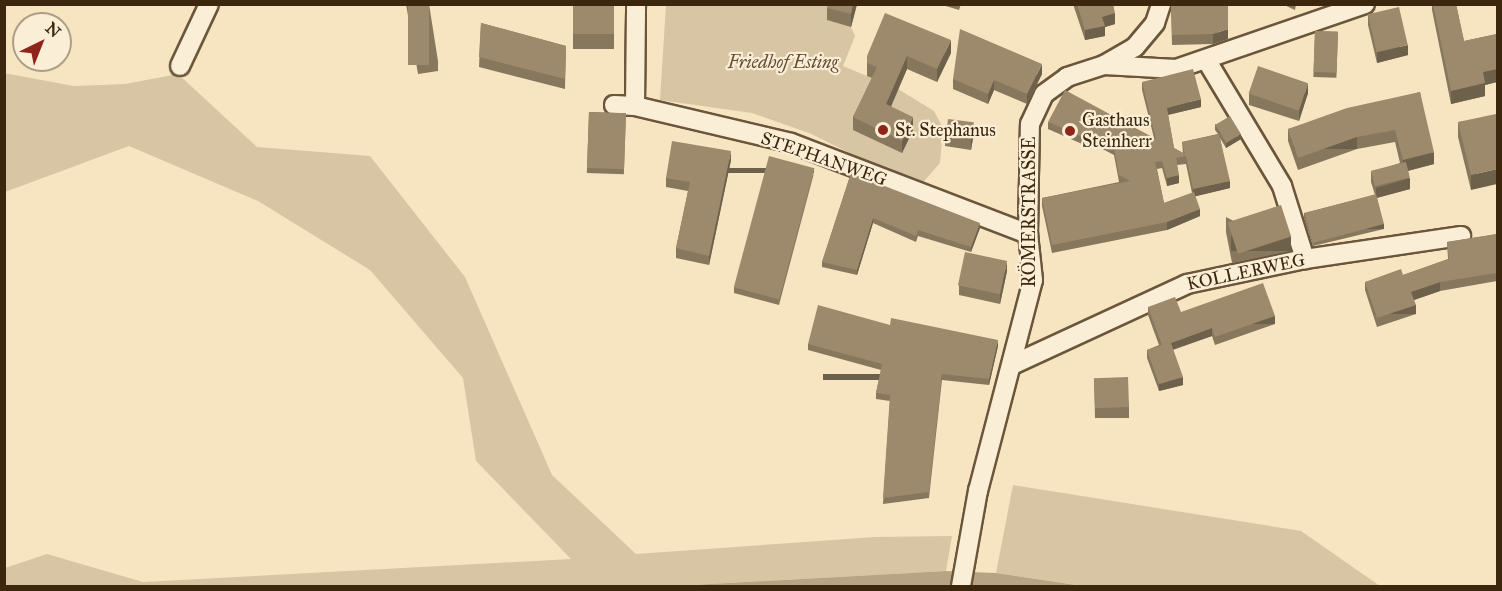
<!DOCTYPE html>
<html>
<head>
<meta charset="utf-8">
<style>
	body { margin:0 }
	#map { position:relative; width:1502px; height:591px; overflow:hidden; background:#f7e5c2; font-family:"IM FELL Great Primer",serif }
	div>[style] { position:absolute }
	[style*='--x'] { left:calc(var(--x)*1px); top:calc(var(--y)*1px); width:calc(var(--w)*1px); rotate:calc(var(--a)*1deg) }
	.green>* { inset:0; background:#d7c5a3 }
	.water>* { inset:0; background:#b7a485 }
	.roads { filter:drop-shadow(2px 0 #6b563b) drop-shadow(-2px 0 #6b563b) drop-shadow(0 2px #6b563b) drop-shadow(0 -2px #6b563b) }
	.street>* { height:18px; margin:-9px; padding:0 9px; transform-origin:9px; border-radius:9px; background:#faeed7 }
	.wall>* { inset:0; background:#87775d; transform-origin:0 0 }
	.shaded-wall>* { inset:0; background:#6e614c; transform-origin:0 0 }
	.building>* { inset:0; background:#9d8a6c; transform-origin:0 0 }
	.dots>* { width:16px; height:16px; translate:-50% -50%; box-sizing:border-box; border:3px solid #faeed7; border-radius:50% }
	span { translate:-50% -50%; white-space:nowrap; text-align:center; line-height:1.15; -webkit-text-stroke:4.5px #faeed7; paint-order:stroke }
	.park-label { font-size:18px; color:#634e33; font-style:italic }
	.poi-label { font-size:18px; color:#3c270e }
	.left { translate:0 -50%; text-align:left }
	.street-label { font-size:18px; color:#3c270e }
	.frame { position:absolute; inset:0; border:6px solid #3c270e; pointer-events:none }
	.north { position:absolute; left:12px; top:12px; width:60px; height:60px; box-sizing:border-box; background:#faeed7; border:2px solid #ae9e87; border-radius:50%; rotate:43deg; font-size:16px; font-weight:700; line-height:24px; text-align:center; color:#3c270e }
	.north::after { content:''; display:block; margin:auto; width:21px; height:27px; background:#8f2418; clip-path:polygon(50% 0,100% 100%,50% 72%,0 100%) }
</style>
</head>
<body>
<div id="map">
	<div class="green">
		<i style="clip-path:polygon(666px 5px,857px 5px,851px 27px,855px 36px,843px 66px,898px 89px,934px 111px,943px 128px,940px 163px,919px 187px,809px 133px,752px 113px,660px 100px)"></i>
		<i style="clip-path:polygon(4px 73px,74px 86px,125px 84px,178px 74px,257px 147px,370px 156px,465px 277px,552px 475px,636px 554px,875px 537px,952px 536px,946px 571px,674px 586px,5px 586px,5px 568px,47px 554px,143px 582px,571px 559px,476px 461px,463px 378px,370px 270px,258px 201px,129px 146px,5px 192px)"></i>
		<i style="clip-path:polygon(1013px 485px,1301px 531px,1380px 586px,1084px 586px,996px 573px)"></i>
	</div>
	<div class="water">
		<i style="clip-path:polygon(946px 571px,996px 573px,1083px 586px,674px 586px)"></i>
	</div>
	<div class="roads">
		<div class="street">
			<i style="--x:1207;--y:61;--w:146;--a:59"></i>
			<i style="--x:1282;--y:186;--w:77;--a:72.5"></i>
			<i style="--x:1104;--y:65;--w:72;--a:3.2"></i>
			<i style="--x:1176;--y:69;--w:200;--a:-19"></i>
			<i style="--x:180;--y:66;--w:68;--a:-64.9"></i>
			<i style="--x:614;--y:105;--w:21;--a:3"></i>
			<i style="--x:635;--y:106;--w:160;--a:13.3"></i>
			<i style="--x:791;--y:143;--w:254;--a:21"></i>
			<i style="--x:635;--y:106;--w:102;--a:-89.4"></i>
			<i style="--x:1012;--y:365;--w:193;--a:-24.8"></i>
			<i style="--x:1187;--y:284;--w:121;--a:-12"></i>
			<i style="--x:1305;--y:259;--w:158;--a:-8.4"></i>
			<i style="--x:961;--y:586;--w:97;--a:-79.9"></i>
			<i style="--x:978;--y:491;--w:218;--a:-75.4"></i>
			<i style="--x:1033;--y:280;--w:46;--a:-96.2"></i>
			<i style="--x:1028;--y:234;--w:110;--a:-89"></i>
			<i style="--x:1030;--y:124;--w:33;--a:-65"></i>
			<i style="--x:1044;--y:94;--w:29;--a:-36"></i>
			<i style="--x:1067;--y:77;--w:39;--a:-18"></i>
			<i style="--x:1104;--y:65;--w:36;--a:-30"></i>
			<i style="--x:1135;--y:47;--w:31;--a:-50"></i>
			<i style="--x:1155;--y:23;--w:20;--a:-72"></i>
		</div>
	</div>
	<div class="wall">
		<i style="clip-path:polygon(406px 4px,429px 4px,438px 61px,438px 71px,418px 74px)"></i>
		<i style="left:573px;top:4px;width:41px;height:45px"></i>
		<i style="clip-path:polygon(857px 4px,851px 27px,827px 20px,827px 8px)"></i>
		<i style="clip-path:polygon(939px 4px,961px 4px,959px 10px)"></i>
		<i style="clip-path:polygon(1073px 4px,1113px 4px,1115px 24px,1105px 27px,1105px 36px,1085px 40px)"></i>
		<i style="clip-path:polygon(1171px 4px,1228px 39px,1213px 44px,1172px 45px)"></i>
		<i style="clip-path:polygon(1282px 4px,1296px 4px,1295px 10px)"></i>
		<i style="clip-path:polygon(1432px 4px,1456px 4px,1464px 41px,1497px 34px,1497px 82px,1485px 85px,1485px 96px,1451px 104px,1432px 10px)"></i>
		<i style="clip-path:polygon(1368px 14px,1408px 55px,1377px 63px,1368px 25px)"></i>
		<i style="clip-path:polygon(481px 23px,566px 46px,565px 89px,479px 67px)"></i>
		<i style="left:1315px;top:31px;width:23px;height:46px;rotate:2deg"></i>
		<i style="clip-path:polygon(951px 53px,937px 82px,907px 69px,891px 107px,913px 130px,902px 153px,853px 130px,853px 117px,872px 78px,867px 76px,867px 56px)"></i>
		<i style="clip-path:polygon(1042px 74px,1027px 104px,994px 90px,988px 104px,953px 89px,953px 79px)"></i>
		<i style="clip-path:polygon(evenodd,1142px 82px,1201px 107px,1168px 115px,1174px 148px,1183px 153px,1182px 142px,1218px 134px,1215px 130px,1215px 124px,1241px 139px,1226px 148px,1220px 138px,1230px 188px,1195px 196px,1200px 216px,1167px 230px,1052px 253px,1042px 206px,1042px 198px,1119px 182px,1114px 155px,1091px 143px,1089px 147px,1048px 129px,1048px 122px,1154px 138px,1142px 90px,1142px 82px,1186px 164px,1192px 193px,1164px 203px,1157px 169px,1162px 168px,1167px 186px,1179px 183px,1177px 165px,1186px 164px)"></i>
		<i style="clip-path:polygon(1420px 92px,1434px 164px,1408px 171px,1410px 189px,1377px 198px,1384px 229px,1313px 246px,1304px 218px,1304px 213px,1375px 195px,1371px 182px,1371px 172px,1400px 163px,1395px 142px,1357px 149px,1298px 170px,1288px 141px,1288px 129px)"></i>
		<i style="clip-path:polygon(1308px 93px,1299px 121px,1249px 105px,1249px 94px)"></i>
		<i style="left:589px;top:112px;width:37px;height:61px;rotate:2deg"></i>
		<i style="clip-path:polygon(1497px 119px,1471px 190px,1458px 137px,1458px 122px)"></i>
		<i style="clip-path:polygon(974px 132px,971px 150px,945px 146px,945px 136px)"></i>
		<i style="clip-path:polygon(731px 160px,709px 265px,676px 258px,676px 248px,688px 191px,666px 187px,666px 178px)"></i>
		<i style="clip-path:polygon(814px 173px,779px 305px,734px 293px,734px 287px)"></i>
		<i style="clip-path:polygon(851px 173px,980px 228px,971px 252px,918px 236px,916px 242px,873px 223px,857px 275px,822px 267px,822px 262px)"></i>
		<i style="clip-path:polygon(1226px 217px,1291px 251px,1232px 263px,1226px 232px)"></i>
		<i style="clip-path:polygon(1497px 234px,1497px 281px,1440px 291px,1414px 300px,1416px 314px,1377px 327px,1365px 290px,1365px 282px,1403px 275px,1448px 259px,1447px 242px)"></i>
		<i style="clip-path:polygon(1007px 271px,1000px 304px,959px 295px,959px 285px)"></i>
		<i style="clip-path:polygon(1148px 307px,1181px 312px,1275px 324px,1215px 345px,1212px 336px,1173px 350px,1183px 385px,1159px 391px,1147px 358px,1147px 350px,1159px 345px,1148px 315px)"></i>
		<i style="clip-path:polygon(890px 325px,998px 346px,989px 385px,942px 380px,929px 498px,883px 504px,890px 401px,876px 399px,876px 393px,881px 370px,808px 350px,808px 344px)"></i>
		<i style="clip-path:polygon(1094px 378px,1129px 407px,1129px 418px,1095px 418px)"></i>
	</div>
	<div class="shaded-wall">
		<i style="clip-path:polygon(853px 4px,857px 4px,851px 27px,851px 14px)"></i>
		<i style="clip-path:polygon(1115px 13px,1115px 24px,1105px 27px,1105px 36px,1085px 40px,1085px 30px,1102px 17px)"></i>
		<i style="clip-path:polygon(1228px 29px,1228px 39px,1213px 44px,1213px 34px)"></i>
		<i style="clip-path:polygon(951px 40px,951px 53px,937px 82px,937px 69px)"></i>
		<i style="clip-path:polygon(1408px 45px,1408px 55px,1377px 63px,1377px 52px)"></i>
		<i style="clip-path:polygon(907px 56px,907px 69px,886px 117px,886px 104px)"></i>
		<i style="clip-path:polygon(1042px 64px,1042px 74px,1027px 104px,1027px 94px)"></i>
		<i style="clip-path:polygon(1497px 69px,1497px 82px,1485px 85px,1485px 96px,1451px 104px,1451px 91px,1483px 72px)"></i>
		<i style="clip-path:polygon(994px 80px,994px 90px,988px 104px,988px 94px)"></i>
		<i style="clip-path:polygon(1308px 83px,1308px 93px,1299px 121px,1299px 111px)"></i>
		<i style="clip-path:polygon(1201px 99px,1201px 107px,1167px 115px,1167px 108px)"></i>
		<i style="clip-path:polygon(913px 117px,913px 130px,902px 153px,902px 141px)"></i>
		<i style="clip-path:polygon(974px 122px,974px 132px,971px 150px,971px 140px)"></i>
		<i style="clip-path:polygon(1241px 134px,1241px 139px,1226px 148px,1226px 143px)"></i>
		<i style="clip-path:polygon(1091px 135px,1091px 143px,1089px 147px,1089px 140px)"></i>
		<i style="left:1357px;top:137px;width:12px;height:63px;rotate:90deg"></i>
		<i style="clip-path:polygon(731px 151px,731px 160px,709px 265px,709px 256px)"></i>
		<i style="clip-path:polygon(1434px 152px,1434px 164px,1403px 172px,1403px 160px)"></i>
		<i style="left:814px;top:168px;width:5px;height:137px;rotate:90deg"></i>
		<i style="clip-path:polygon(1497px 169px,1497px 184px,1471px 190px,1471px 175px)"></i>
		<i style="clip-path:polygon(1179px 175px,1179px 183px,1167px 186px,1167px 178px)"></i>
		<i style="clip-path:polygon(1410px 178px,1410px 189px,1376px 198px,1376px 188px)"></i>
		<i style="clip-path:polygon(1230px 181px,1230px 188px,1193px 197px,1193px 189px)"></i>
		<i style="clip-path:polygon(1200px 209px,1200px 216px,1167px 230px,1167px 222px)"></i>
		<i style="clip-path:polygon(873px 218px,873px 223px,857px 275px,857px 270px)"></i>
		<i style="clip-path:polygon(980px 223px,980px 228px,971px 252px,971px 247px)"></i>
		<i style="left:1384px;top:224px;width:5px;height:73px;rotate:90deg"></i>
		<i style="left:1291px;top:236px;width:15px;height:60px;rotate:90deg"></i>
		<i style="clip-path:polygon(1007px 261px,1007px 271px,1000px 304px,1000px 294px)"></i>
		<i style="clip-path:polygon(1440px 282px,1440px 291px,1411px 301px,1411px 292px)"></i>
		<i style="left:1416px;top:305px;width:9px;height:41px;rotate:90deg"></i>
		<i style="left:1275px;top:316px;width:8px;height:64px;rotate:90deg"></i>
		<i style="clip-path:polygon(1212px 328px,1212px 336px,1171px 350px,1171px 343px)"></i>
		<i style="clip-path:polygon(998px 340px,998px 346px,989px 385px,989px 379px)"></i>
		<i style="left:942px;top:374px;width:6px;height:119px;rotate:90deg"></i>
		<i style="clip-path:polygon(1183px 377px,1183px 385px,1159px 391px,1159px 384px)"></i>
	</div>
	<div class="building">
		<i style="left:408px;top:4px;width:21px;height:61px"></i>
		<i style="left:573px;top:4px;width:41px;height:30px"></i>
		<i style="clip-path:polygon(828px 4px,853px 4px,851px 14px,827px 8px)"></i>
		<i style="clip-path:polygon(1077px 4px,1113px 4px,1115px 13px,1102px 17px,1105px 26px,1085px 30px)"></i>
		<i style="clip-path:polygon(1171px 4px,1228px 4px,1228px 29px,1213px 34px,1172px 35px)"></i>
		<i style="clip-path:polygon(1433px 4px,1456px 4px,1464px 41px,1497px 34px,1497px 69px,1483px 72px,1485px 83px,1451px 91px)"></i>
		<i style="left:1399px;top:7px;width:39px;height:32px;rotate:77deg"></i>
		<i style="clip-path:polygon(885px 13px,951px 40px,937px 69px,907px 56px,886px 104px,913px 117px,902px 141px,853px 117px,877px 67px,867px 63px,867px 56px)"></i>
		<i style="clip-path:polygon(481px 23px,566px 46px,565px 79px,479px 57px)"></i>
		<i style="clip-path:polygon(960px 29px,1042px 64px,1027px 94px,994px 80px,988px 94px,953px 79px)"></i>
		<i style="left:1315px;top:31px;width:23px;height:41px;rotate:2deg"></i>
		<i style="left:1258px;top:66px;width:53px;height:29px;rotate:19deg"></i>
		<i style="clip-path:polygon(1193px 69px,1201px 99px,1167px 108px,1174px 148px,1185px 154px,1182px 142px,1219px 134px,1230px 181px,1193px 189px,1186px 156px,1176px 158px,1179px 175px,1167px 178px,1162px 161px,1155px 162px,1164px 203px,1194px 192px,1200px 209px,1167px 222px,1052px 245px,1042px 198px,1130px 181px,1119px 175px,1114px 147px,1091px 135px,1089px 140px,1048px 122px,1065px 90px,1156px 139px,1142px 82px)"></i>
		<i style="clip-path:polygon(1420px 92px,1434px 152px,1403px 160px,1395px 130px,1357px 137px,1298px 158px,1288px 129px,1347px 108px)"></i>
		<i style="left:589px;top:112px;width:37px;height:56px;rotate:2deg"></i>
		<i style="clip-path:polygon(1496px 114px,1497px 119px,1497px 169px,1471px 175px,1458px 122px)"></i>
		<i style="left:1230px;top:116px;width:21px;height:17px;rotate:59deg"></i>
		<i style="left:948px;top:119px;width:26px;height:17px;rotate:7deg"></i>
		<i style="clip-path:polygon(672px 141px,731px 151px,709px 256px,676px 248px,690px 182px,666px 178px)"></i>
		<i style="left:769px;top:156px;width:47px;height:136px;rotate:15deg"></i>
		<i style="left:1406px;top:162px;width:16px;height:36px;rotate:76deg"></i>
		<i style="clip-path:polygon(851px 173px,980px 223px,971px 247px,918px 230px,916px 236px,873px 218px,857px 270px,822px 262px)"></i>
		<i style="left:1376px;top:194px;width:31px;height:74px;rotate:75deg"></i>
		<i style="left:1281px;top:205px;width:33px;height:56px;rotate:72deg"></i>
		<i style="clip-path:polygon(1497px 234px,1497px 273px,1440px 282px,1411px 292px,1416px 305px,1377px 318px,1365px 282px,1401px 269px,1403px 275px,1449px 259px,1447px 242px)"></i>
		<i style="left:965px;top:252px;width:43px;height:34px;rotate:12deg"></i>
		<i style="clip-path:polygon(1263px 283px,1275px 316px,1215px 337px,1212px 328px,1171px 343px,1183px 377px,1159px 384px,1147px 350px,1162px 345px,1148px 307px,1175px 297px,1181px 312px)"></i>
		<i style="clip-path:polygon(818px 305px,890px 325px,891px 318px,998px 340px,989px 379px,942px 374px,929px 492px,883px 498px,890px 395px,876px 393px,882px 364px,808px 344px)"></i>
		<i style="left:1128px;top:377px;width:30px;height:34px;rotate:88deg"></i>
	</div>
	<div class="dots">
		<i style="left:883px;top:130px;background:#8f2418"></i>
		<i style="left:1070px;top:131px;background:#8f2418"></i>
	</div>
	<div class="park-label">
		<span style="left:783px;top:62px">Friedhof Esting</span>
	</div>
	<div class="poi-label">
		<span class="left" style="left:1082px;top:131px">Gasthaus<br>Steinherr</span>
		<span class="left" style="left:895px;top:130px">St. Stephanus</span>
	</div>
	<div class="street-label">
		<span style="left:824px;top:159px;rotate:19deg">STEPHANWEG</span>
		<span style="left:1029px;top:212px;rotate:-90deg">RÖMERSTRASSE</span>
		<span style="left:1246px;top:272px;rotate:-12deg">KOLLERWEG</span>
	</div>
	<div class="frame"></div>
	<div class="north">N</div>
</div>
</body>
</html>
